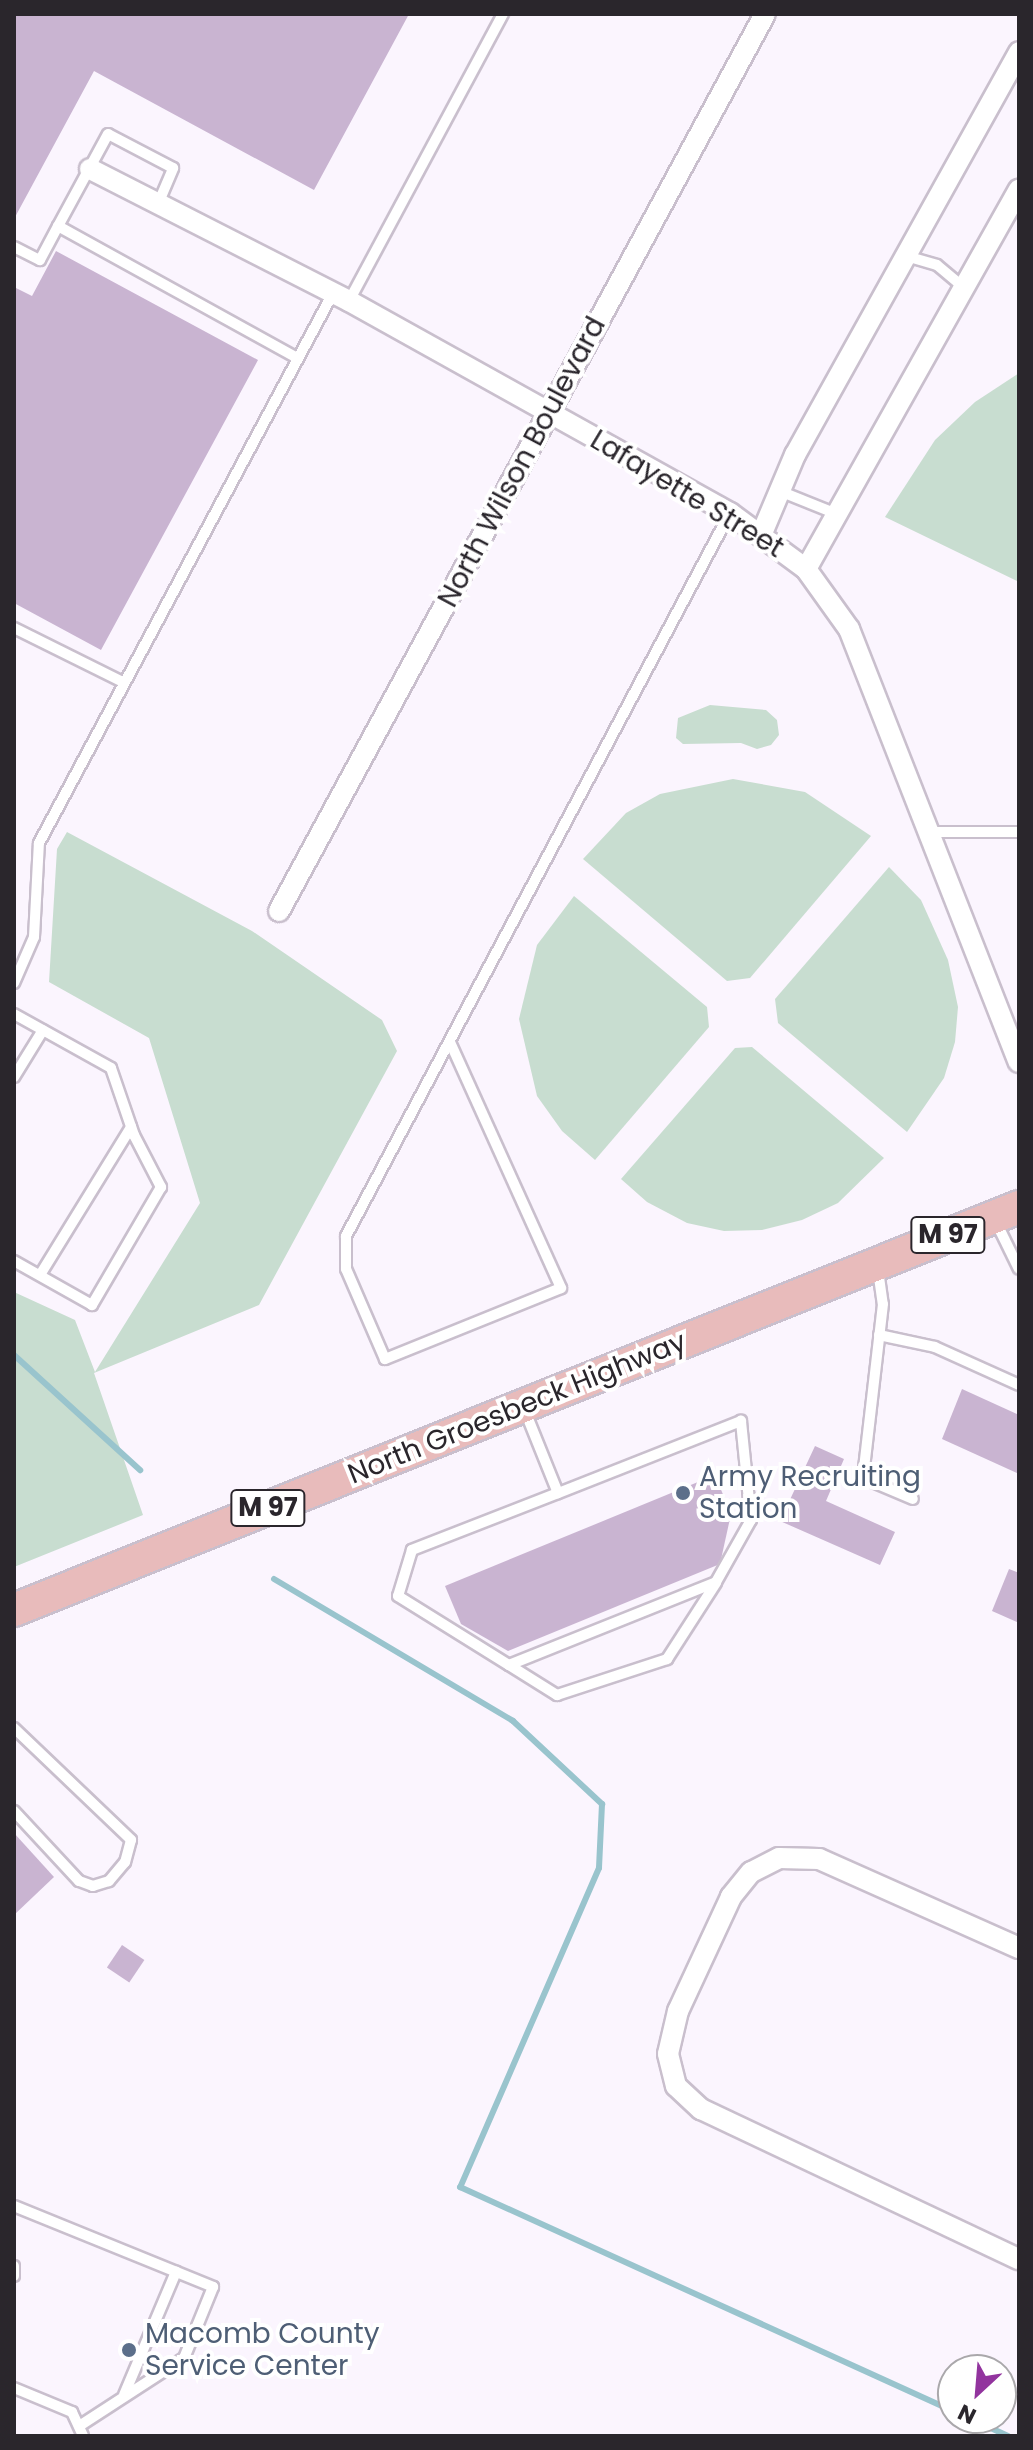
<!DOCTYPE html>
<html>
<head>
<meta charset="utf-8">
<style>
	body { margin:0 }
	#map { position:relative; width:1033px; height:2450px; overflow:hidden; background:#fbf5fe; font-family:Poppins,sans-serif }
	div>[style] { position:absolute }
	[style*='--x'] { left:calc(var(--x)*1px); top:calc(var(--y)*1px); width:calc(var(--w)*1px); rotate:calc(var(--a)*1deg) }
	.green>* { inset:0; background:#c8ddd0 }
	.stream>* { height:6px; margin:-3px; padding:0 3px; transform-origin:3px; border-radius:3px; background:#99c4cd }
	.building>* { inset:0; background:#c9b4d1; transform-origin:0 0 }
	.roads { filter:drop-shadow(2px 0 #c9bfcd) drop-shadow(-2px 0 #c9bfcd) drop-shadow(0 2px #c9bfcd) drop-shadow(0 -2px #c9bfcd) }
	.service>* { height:10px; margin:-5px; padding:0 5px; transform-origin:5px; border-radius:5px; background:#fff }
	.minor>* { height:20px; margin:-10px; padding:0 10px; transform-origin:10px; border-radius:10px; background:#fff }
	.primary>* { height:32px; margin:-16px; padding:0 16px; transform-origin:16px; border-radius:16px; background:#e8bbbb }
	.dots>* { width:22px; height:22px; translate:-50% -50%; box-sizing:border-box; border:4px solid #fff; border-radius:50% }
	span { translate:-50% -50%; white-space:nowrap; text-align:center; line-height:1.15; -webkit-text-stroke:8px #fff; paint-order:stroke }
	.shield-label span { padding:2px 6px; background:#fff; border:2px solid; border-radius:6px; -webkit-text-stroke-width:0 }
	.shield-label { font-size:26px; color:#2a262c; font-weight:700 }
	.street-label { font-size:28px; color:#2a262c }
	.service-label { font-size:28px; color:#4e5e75 }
	.left { translate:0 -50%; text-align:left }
	.frame { position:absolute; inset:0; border:16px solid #2a262c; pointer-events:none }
	.north { position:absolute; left:937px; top:2354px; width:80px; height:80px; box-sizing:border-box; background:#fff; border:2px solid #aaa8ab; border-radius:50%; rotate:206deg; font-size:22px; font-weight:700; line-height:32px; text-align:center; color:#2a262c }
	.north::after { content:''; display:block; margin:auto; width:28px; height:36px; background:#92349e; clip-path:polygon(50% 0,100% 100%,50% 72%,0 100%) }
</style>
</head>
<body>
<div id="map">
	<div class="green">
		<i style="clip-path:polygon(1019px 373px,1019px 582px,885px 517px,935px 440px,975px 402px)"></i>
		<i style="clip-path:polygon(710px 705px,766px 710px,777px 720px,779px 735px,771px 745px,757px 749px,741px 743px,683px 744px,676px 738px,678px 718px)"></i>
		<i style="clip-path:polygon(733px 779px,805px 792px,871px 836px,750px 978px,727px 981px,583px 859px,626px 813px,660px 794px)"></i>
		<i style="clip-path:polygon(67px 832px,252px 931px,382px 1020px,397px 1051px,259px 1305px,94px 1373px,143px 1515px,14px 1567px,14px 1292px,75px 1320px,95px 1372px,200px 1203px,149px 1038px,49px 982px,57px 849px)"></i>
		<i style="clip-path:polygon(889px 867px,921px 900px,948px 960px,958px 1007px,955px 1042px,944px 1078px,907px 1132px,778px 1023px,775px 999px)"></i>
		<i style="clip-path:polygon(574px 896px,707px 1007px,709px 1027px,595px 1160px,562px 1131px,537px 1096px,519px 1019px,537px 945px)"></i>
		<i style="clip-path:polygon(752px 1047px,884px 1158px,838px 1203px,802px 1220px,762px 1230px,724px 1231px,687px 1223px,647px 1202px,621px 1179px,735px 1048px)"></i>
	</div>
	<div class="stream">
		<i style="--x:14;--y:1355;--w:171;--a:42.4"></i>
		<i style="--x:274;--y:1579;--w:278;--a:30.7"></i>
		<i style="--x:513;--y:1721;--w:122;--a:43"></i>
		<i style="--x:602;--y:1804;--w:64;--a:92.7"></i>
		<i style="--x:599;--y:1868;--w:348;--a:113.5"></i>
		<i style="--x:460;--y:2187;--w:542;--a:24.44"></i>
		<i style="--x:969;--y:2418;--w:43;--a:24.8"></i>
	</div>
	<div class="building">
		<i style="clip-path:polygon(14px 14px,409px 14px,314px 190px,94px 71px,14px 219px)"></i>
		<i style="clip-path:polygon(56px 251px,258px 360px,101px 650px,14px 603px,14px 287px,32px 296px)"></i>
		<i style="clip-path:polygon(962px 1389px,1019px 1415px,1019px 1474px,942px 1439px)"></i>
		<i style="clip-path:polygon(815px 1446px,844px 1459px,826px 1501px,895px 1532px,880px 1565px,780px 1521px)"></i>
		<i style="clip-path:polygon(715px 1475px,731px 1514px,720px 1564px,508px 1651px,461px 1624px,445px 1586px)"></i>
		<i style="clip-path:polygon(1009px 1569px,1019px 1573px,1019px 1623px,992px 1611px)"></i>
		<i style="clip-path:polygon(14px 1833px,54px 1877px,14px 1915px)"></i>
		<i style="left:122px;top:1945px;width:27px;height:27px;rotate:34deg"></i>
	</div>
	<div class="roads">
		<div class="service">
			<i style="--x:158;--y:204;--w:39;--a:-67"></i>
			<i style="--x:173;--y:168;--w:73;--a:-152.4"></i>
			<i style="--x:108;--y:134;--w:105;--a:118.5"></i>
			<i style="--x:58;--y:226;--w:273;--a:28.9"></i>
			<i style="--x:14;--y:247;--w:29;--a:27"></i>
			<i style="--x:40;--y:260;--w:38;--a:-62"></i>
			<i style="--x:906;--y:256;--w:32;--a:16"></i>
			<i style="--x:937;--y:265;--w:35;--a:40"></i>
			<i style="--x:349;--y:301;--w:326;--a:-61.8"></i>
			<i style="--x:782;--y:492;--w:59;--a:21.8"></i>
			<i style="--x:14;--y:628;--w:119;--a:26.4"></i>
			<i style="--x:929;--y:832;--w:90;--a:0"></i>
			<i style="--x:14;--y:983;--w:50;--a:-66.5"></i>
			<i style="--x:34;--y:937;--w:94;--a:-87"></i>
			<i style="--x:39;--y:843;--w:624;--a:-61.87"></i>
			<i style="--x:14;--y:1014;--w:111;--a:29.1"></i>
			<i style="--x:111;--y:1068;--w:71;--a:71.1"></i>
			<i style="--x:134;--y:1135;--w:59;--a:62.6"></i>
			<i style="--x:161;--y:1187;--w:137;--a:120.3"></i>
			<i style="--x:92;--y:1305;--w:90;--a:-150.6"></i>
			<i style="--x:450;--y:1042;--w:270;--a:65.7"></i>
			<i style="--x:561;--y:1288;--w:190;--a:158"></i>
			<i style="--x:385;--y:1359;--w:98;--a:-113.4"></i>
			<i style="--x:346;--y:1269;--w:33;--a:-90"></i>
			<i style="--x:346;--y:1236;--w:819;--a:-62.03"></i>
			<i style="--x:14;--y:1077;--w:55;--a:-58.3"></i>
			<i style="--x:996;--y:1222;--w:52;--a:63.9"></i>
			<i style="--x:878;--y:1270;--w:34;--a:82"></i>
			<i style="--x:883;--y:1304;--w:175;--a:96.6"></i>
			<i style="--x:863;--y:1478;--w:54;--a:22.8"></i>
			<i style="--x:40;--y:1275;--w:174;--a:-58.4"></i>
			<i style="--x:879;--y:1335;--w:57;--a:12.1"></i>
			<i style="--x:935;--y:1347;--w:92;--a:24.3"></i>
			<i style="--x:525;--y:1411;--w:88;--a:68.1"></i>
			<i style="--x:558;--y:1493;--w:157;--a:158.7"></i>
			<i style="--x:412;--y:1550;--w:48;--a:106.9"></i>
			<i style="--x:398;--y:1596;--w:131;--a:31.9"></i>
			<i style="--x:509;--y:1665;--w:223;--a:-21.8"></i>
			<i style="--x:716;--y:1582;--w:71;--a:-60.6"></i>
			<i style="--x:751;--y:1520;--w:100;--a:-95.8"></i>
			<i style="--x:741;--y:1421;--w:197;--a:158.5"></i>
			<i style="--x:509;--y:1665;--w:57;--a:32"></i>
			<i style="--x:557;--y:1695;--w:116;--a:-18.1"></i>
			<i style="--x:667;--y:1659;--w:90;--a:-57.2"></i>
			<i style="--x:14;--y:1728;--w:162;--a:43.7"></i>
			<i style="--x:131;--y:1840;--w:23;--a:105"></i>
			<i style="--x:125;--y:1862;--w:25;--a:130"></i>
			<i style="--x:109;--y:1881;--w:17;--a:163"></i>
			<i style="--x:93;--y:1886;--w:15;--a:-160"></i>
			<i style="--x:79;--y:1881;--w:96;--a:-132.9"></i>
			<i style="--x:14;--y:2206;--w:215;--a:22.1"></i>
			<i style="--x:213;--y:2287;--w:77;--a:112.2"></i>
			<i style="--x:184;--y:2358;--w:123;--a:147"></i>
			<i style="--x:14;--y:2266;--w:10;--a:90"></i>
			<i style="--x:14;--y:2388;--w:63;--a:22.5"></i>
			<i style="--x:72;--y:2412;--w:26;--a:65"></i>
			<i style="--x:124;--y:2395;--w:134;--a:-67.1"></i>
		</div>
		<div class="minor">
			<i style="--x:90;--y:169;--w:291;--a:27"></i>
			<i style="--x:349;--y:301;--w:436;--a:29.1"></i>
			<i style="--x:730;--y:513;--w:94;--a:36.4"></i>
			<i style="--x:806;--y:569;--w:74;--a:54.4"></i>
			<i style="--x:849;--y:629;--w:465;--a:68.6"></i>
			<i style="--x:762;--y:533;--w:85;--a:-67.1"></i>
			<i style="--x:795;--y:455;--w:461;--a:-60.9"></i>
			<i style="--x:806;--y:569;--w:435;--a:-60.7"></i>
			<i style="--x:279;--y:911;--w:1020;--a:-61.55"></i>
			<i style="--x:1019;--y:1948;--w:219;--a:-156"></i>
			<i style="--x:819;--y:1859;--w:40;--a:-178.6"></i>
			<i style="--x:779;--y:1858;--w:31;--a:153"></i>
			<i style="--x:751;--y:1872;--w:32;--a:129"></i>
			<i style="--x:731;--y:1897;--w:126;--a:114.9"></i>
			<i style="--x:678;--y:2011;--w:44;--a:103.1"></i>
			<i style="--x:668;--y:2054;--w:33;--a:76"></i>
			<i style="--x:676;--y:2086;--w:34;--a:43"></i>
			<i style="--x:701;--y:2109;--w:352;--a:25.3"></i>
		</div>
		<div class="primary">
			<i style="--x:14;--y:1610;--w:1083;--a:-21.85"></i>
		</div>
	</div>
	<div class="dots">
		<i style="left:683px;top:1493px;background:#5c6f8a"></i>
		<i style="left:129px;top:2350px;background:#5c6f8a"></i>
	</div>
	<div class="shield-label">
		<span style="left:948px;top:1235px">M 97</span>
		<span style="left:268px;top:1508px">M 97</span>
	</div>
	<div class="street-label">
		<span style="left:522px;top:462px;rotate:-62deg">North Wilson Boulevard</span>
		<span style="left:687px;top:494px;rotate:31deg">Lafayette Street</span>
		<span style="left:517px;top:1408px;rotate:-22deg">North Groesbeck Highway</span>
	</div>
	<div class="service-label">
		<span class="left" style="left:699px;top:1493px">Army Recruiting<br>Station</span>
		<span class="left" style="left:145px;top:2350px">Macomb County<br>Service Center</span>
	</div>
	<div class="frame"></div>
	<div class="north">N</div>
</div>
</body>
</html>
